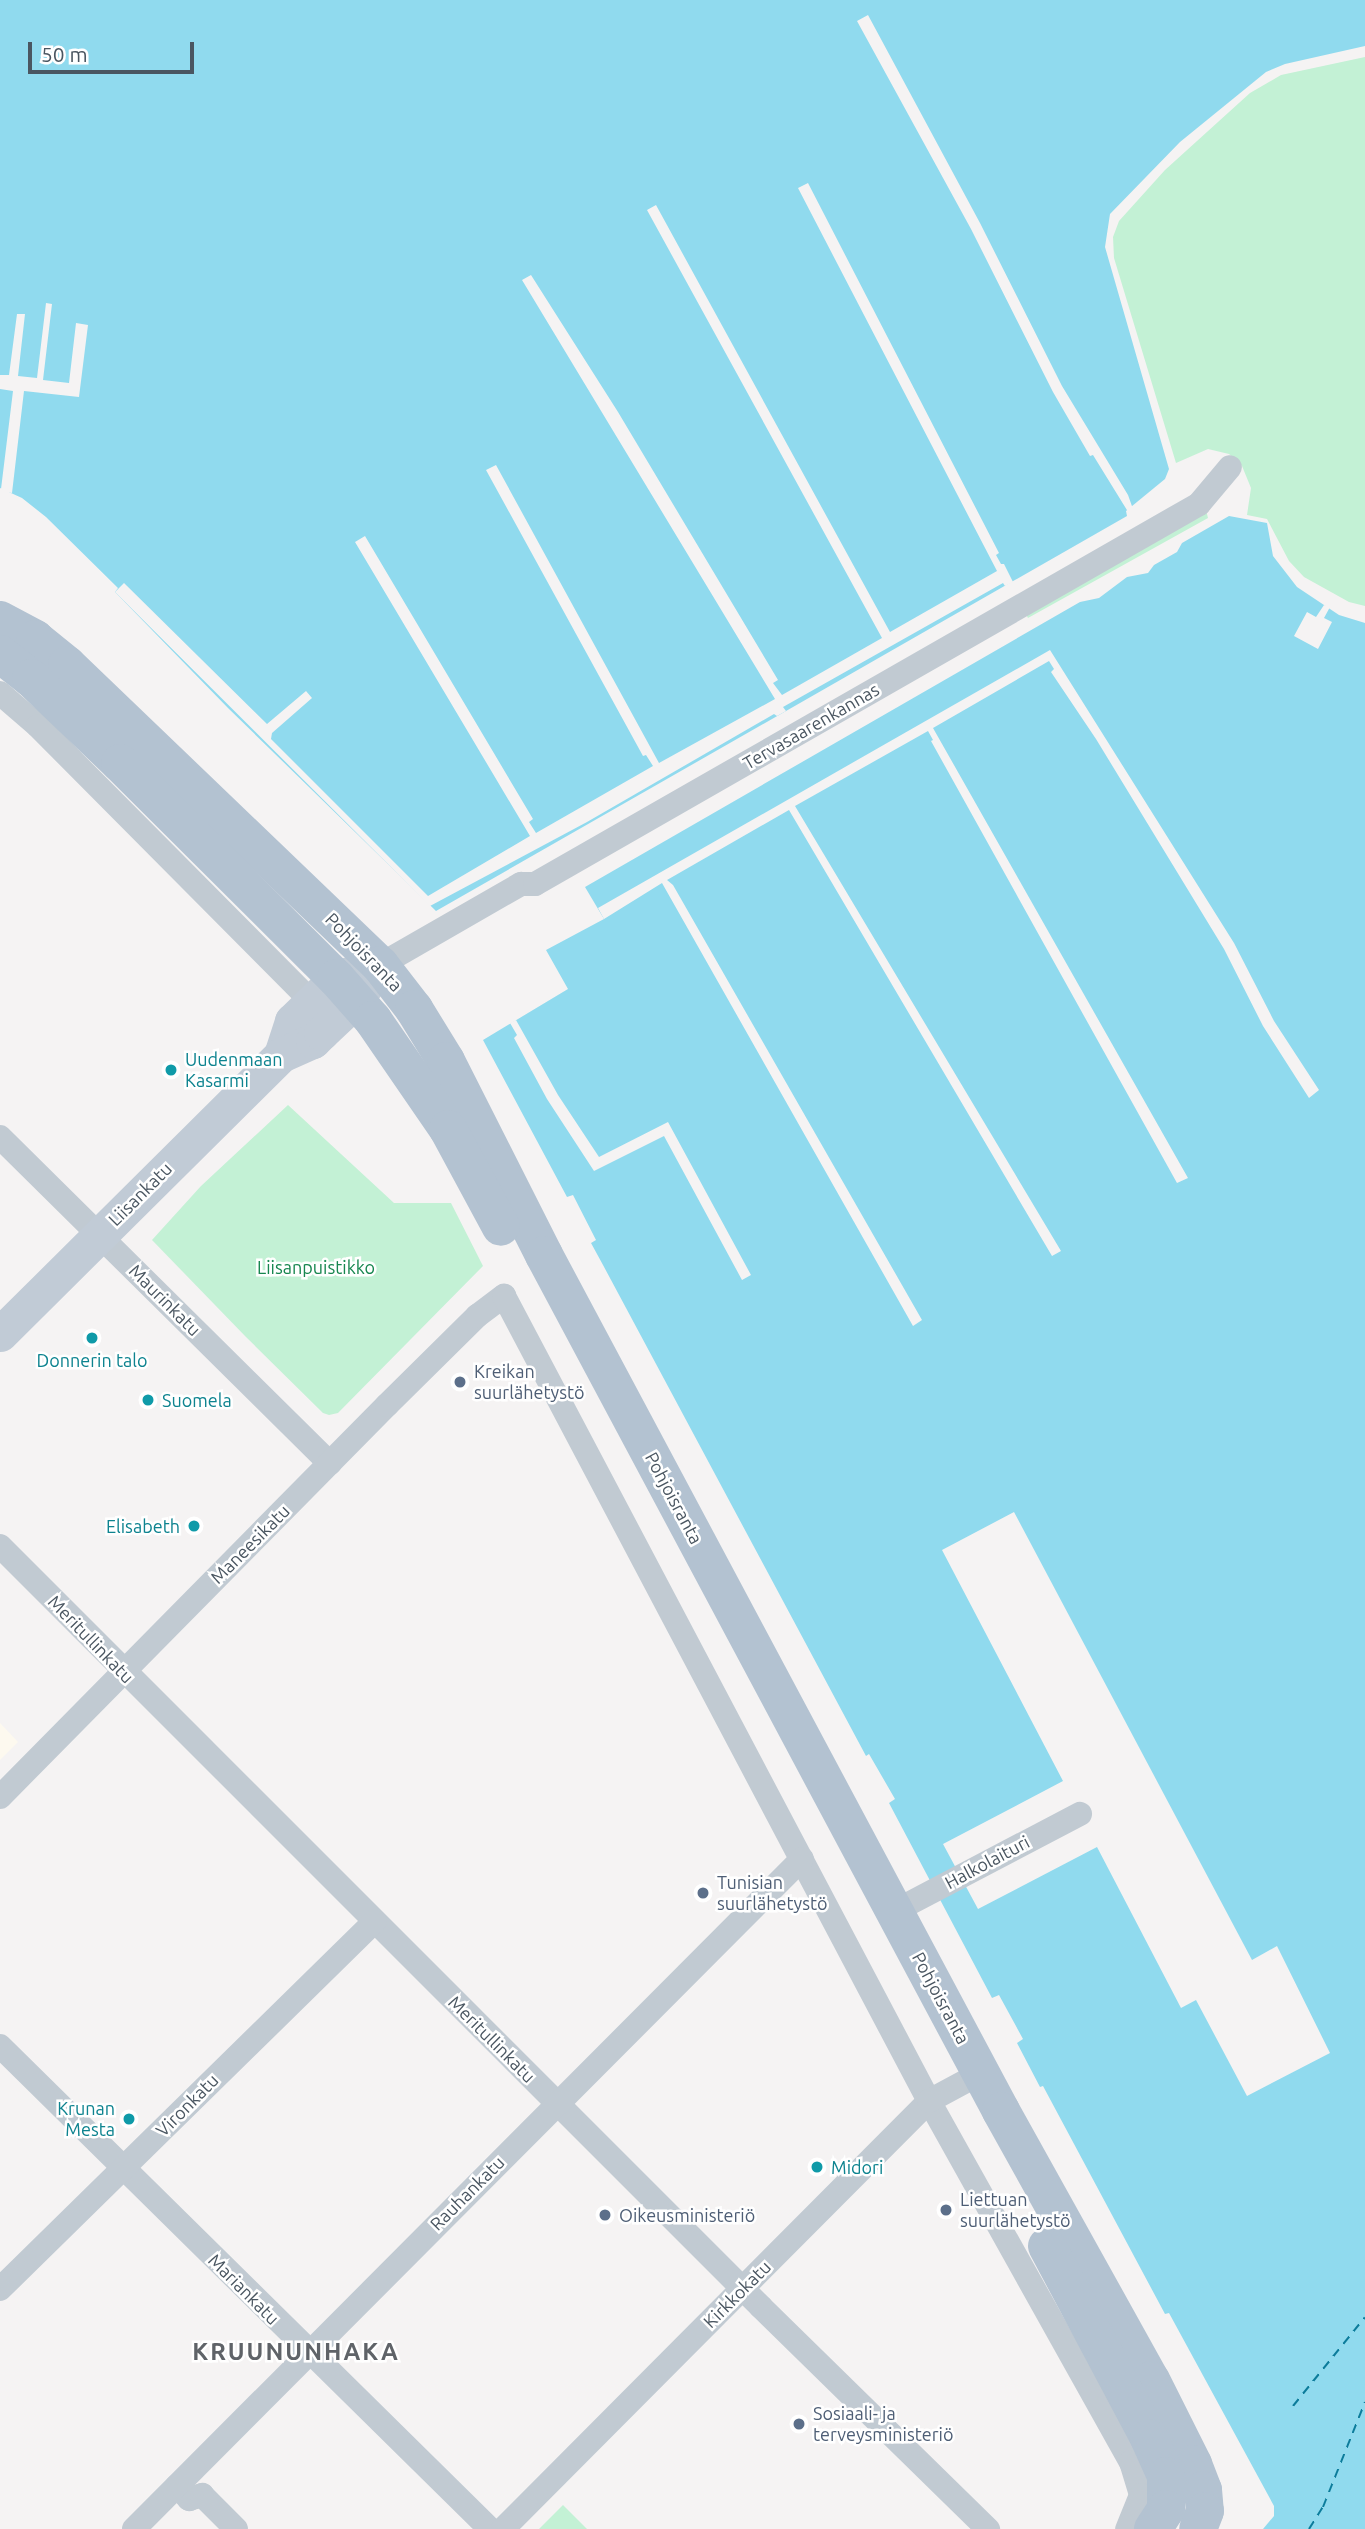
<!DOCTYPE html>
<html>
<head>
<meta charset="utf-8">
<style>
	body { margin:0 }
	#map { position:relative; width:1365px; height:2529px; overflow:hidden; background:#f5f3f3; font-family:Ubuntu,sans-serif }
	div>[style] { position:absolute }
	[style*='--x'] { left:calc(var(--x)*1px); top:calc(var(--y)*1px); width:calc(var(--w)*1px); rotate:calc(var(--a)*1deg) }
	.commercial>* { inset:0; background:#fdf9ef }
	.green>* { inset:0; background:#c3f1d5 }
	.water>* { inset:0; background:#90daee }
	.pier>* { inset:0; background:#f5f3f3 }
	.ferry>* { height:2px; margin-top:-1px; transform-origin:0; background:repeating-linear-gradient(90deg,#0c7c9b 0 9px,transparent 0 16px) }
	.street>* { height:24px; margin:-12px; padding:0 12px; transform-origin:12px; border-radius:12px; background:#c1cad2 }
	.secondary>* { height:35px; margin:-17.5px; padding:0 17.5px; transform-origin:17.5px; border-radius:17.5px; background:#c1cbd6 }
	.primary>* { height:38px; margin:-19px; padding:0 19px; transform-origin:19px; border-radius:19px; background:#b3c2d1 }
	.dots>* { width:19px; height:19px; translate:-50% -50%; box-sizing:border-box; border:4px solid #fff; border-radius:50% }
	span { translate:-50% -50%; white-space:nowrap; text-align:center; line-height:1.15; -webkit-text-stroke:5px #fff; paint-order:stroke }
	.street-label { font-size:18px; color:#4a5661 }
	.culture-label { font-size:18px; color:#0d838f }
	.left { translate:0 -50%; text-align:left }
	.right { translate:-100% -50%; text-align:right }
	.park-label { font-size:18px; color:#17864f }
	.service-label { font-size:18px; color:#4e5e75 }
	.district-label { font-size:24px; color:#5f6368; font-weight:700; letter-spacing:2px }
	.scale { position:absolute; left:28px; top:42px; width:166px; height:32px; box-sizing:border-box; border:4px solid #4a5661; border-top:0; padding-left:9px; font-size:21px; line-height:24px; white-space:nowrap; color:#4a5661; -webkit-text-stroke:5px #fff; paint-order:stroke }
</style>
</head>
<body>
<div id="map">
	<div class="commercial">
		<i style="clip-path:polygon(0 1723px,18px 1742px,0 1760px)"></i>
	</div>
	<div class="green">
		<i style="clip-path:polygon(1365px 57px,1365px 606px,1349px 602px,1304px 577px,1289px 561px,1267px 519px,1247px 515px,1251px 488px,1242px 466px,1229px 454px,1208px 449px,1176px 463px,1114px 258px,1113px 237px,1119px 221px,1165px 170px,1250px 93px,1281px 75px)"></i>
		<i style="clip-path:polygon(1205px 506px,1208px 518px,1028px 618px,1024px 611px)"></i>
		<i style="clip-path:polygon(288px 1105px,394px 1203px,451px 1203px,483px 1266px,338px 1413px,329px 1415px,323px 1413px,246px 1337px,152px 1240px,201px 1186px)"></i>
		<i style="clip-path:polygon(563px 2505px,587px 2529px,539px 2529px)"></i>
	</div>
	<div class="water">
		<i style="clip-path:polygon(0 0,1365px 0,1365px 46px,1285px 64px,1266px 72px,1180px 142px,1110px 214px,1105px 247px,1169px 469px,1165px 479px,1126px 511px,1127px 516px,436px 911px,228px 708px,115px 592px,118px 588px,46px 517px,22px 498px,0 488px)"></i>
		<i style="clip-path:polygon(1229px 516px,1267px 523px,1273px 556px,1297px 587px,1339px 615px,1365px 623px,1365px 2529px,1263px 2529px,1274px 2516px,1274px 2506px,1169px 2313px,1165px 2314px,1043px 2086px,1040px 2087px,1017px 2043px,1023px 2039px,999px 1995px,992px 1998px,889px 1803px,895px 1799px,869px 1754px,866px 1756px,603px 1265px,591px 1243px,596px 1240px,573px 1195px,567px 1197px,483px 1040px,568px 989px,546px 950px,604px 919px,585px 887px,1080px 602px,1099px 598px,1127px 577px,1148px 573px,1154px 565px,1177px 552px,1182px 543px)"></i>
	</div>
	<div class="pier">
		<i style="clip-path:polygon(868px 15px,980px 223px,1062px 386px,1128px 495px,1133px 509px,1130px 515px,1093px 455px,1090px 456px,1053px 392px,971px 229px,857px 21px)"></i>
		<i style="clip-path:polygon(808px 183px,999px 553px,996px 555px,1001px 564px,1004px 564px,1013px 582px,1005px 586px,1003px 583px,783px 707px,786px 711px,777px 716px,774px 714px,587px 822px,430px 906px,115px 592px,124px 583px,267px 724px,306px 691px,312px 698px,272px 733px,271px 739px,428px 896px,530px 836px,355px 542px,365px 536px,533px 819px,529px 822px,536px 833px,653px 766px,646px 755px,643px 756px,486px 470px,496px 465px,659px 763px,775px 699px,522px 280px,531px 275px,618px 412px,778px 680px,773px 683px,782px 695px,882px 638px,647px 210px,656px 205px,890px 632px,997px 571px,798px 188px)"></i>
		<i style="clip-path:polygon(46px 303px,52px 304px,43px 380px,69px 383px,76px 323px,88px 325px,79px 397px,24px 391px,12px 493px,6px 492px,1px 489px,13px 391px,0 389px,0 375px,9px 375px,17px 314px,25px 314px,18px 376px,37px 378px)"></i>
		<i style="clip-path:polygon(1324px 605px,1330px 607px,1324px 618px,1332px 622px,1318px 649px,1294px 636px,1307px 612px,1316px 617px)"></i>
		<i style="clip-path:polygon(1050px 650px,1234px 943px,1274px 1021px,1319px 1090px,1309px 1098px,1263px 1026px,1224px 949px,1096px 739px,1051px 672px,1054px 669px,1049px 661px,933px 728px,1188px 1178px,1177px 1183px,931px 741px,933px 740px,928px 731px,795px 806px,1061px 1251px,1052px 1256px,789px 810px,667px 880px,673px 885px,922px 1320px,913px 1326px,662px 883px,604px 919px,598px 908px)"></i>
		<i style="clip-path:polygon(516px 1020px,558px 1095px,599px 1157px,668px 1122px,751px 1275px,742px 1280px,664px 1136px,594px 1171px,547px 1099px,514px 1038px,517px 1035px,510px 1023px)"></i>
		<i style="clip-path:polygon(1014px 1512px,1252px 1960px,1277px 1946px,1330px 2053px,1247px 2096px,1196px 2000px,1181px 2008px,1097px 1847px,978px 1909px,943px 1844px,1063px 1781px,942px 1550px)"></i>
	</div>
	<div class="ferry">
		<i style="--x:1293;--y:2406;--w:114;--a:-51"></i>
		<i style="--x:1309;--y:2529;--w:26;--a:-58"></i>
		<i style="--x:1323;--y:2507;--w:113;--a:-68.2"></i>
	</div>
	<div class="street">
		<i style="--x:0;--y:693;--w:50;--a:41"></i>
		<i style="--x:38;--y:726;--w:387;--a:45.2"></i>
		<i style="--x:380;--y:965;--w:163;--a:-29.9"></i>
		<i style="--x:521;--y:884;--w:14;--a:0"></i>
		<i style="--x:535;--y:884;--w:765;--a:-29.78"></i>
		<i style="--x:1199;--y:504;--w:48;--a:-50"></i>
		<i style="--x:0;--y:1137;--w:464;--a:44.7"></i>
		<i style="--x:0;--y:1546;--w:1076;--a:45"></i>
		<i style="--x:761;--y:2307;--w:318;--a:44.4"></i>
		<i style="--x:0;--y:1797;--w:551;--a:-45.37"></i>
		<i style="--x:387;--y:1405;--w:127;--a:-44.7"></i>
		<i style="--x:477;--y:1316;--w:34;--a:-37"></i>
		<i style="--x:504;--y:1296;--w:910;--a:62.17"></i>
		<i style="--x:929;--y:2101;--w:414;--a:60.8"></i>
		<i style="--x:1131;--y:2462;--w:34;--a:73"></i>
		<i style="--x:1141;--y:2495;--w:37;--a:112"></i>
		<i style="--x:895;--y:1911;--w:209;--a:-27.7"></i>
		<i style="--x:0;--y:2046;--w:688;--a:44.59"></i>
		<i style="--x:0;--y:2289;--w:525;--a:-44.46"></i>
		<i style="--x:177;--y:2486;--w:18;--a:47"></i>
		<i style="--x:189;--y:2499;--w:14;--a:-17"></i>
		<i style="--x:202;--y:2495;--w:48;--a:45"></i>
		<i style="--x:134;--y:2529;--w:946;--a:-45.09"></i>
		<i style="--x:503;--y:2529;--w:604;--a:-45.13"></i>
		<i style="--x:929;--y:2101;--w:59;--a:-28.3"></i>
	</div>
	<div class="secondary">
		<i style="--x:281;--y:1055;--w:36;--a:-72"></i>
		<i style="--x:292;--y:1021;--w:62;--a:-44.3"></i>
		<i style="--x:336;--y:978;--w:28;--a:-17"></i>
		<i style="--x:0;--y:1334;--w:396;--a:-44.8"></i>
		<i style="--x:281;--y:1055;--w:35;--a:-24"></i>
		<i style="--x:313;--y:1041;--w:11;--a:-45"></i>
		<i style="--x:321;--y:1033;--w:48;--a:-43.3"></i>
		<i style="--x:356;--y:1000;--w:42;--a:-55.6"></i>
	</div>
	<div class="primary">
		<i style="--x:0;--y:620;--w:40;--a:28"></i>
		<i style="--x:35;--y:639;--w:41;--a:39.1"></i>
		<i style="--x:67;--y:665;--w:434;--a:43.8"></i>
		<i style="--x:380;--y:965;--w:56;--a:52.3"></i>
		<i style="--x:414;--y:1009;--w:61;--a:58.4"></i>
		<i style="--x:446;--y:1061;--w:217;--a:63.2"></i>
		<i style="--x:544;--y:1255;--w:970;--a:61.9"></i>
		<i style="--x:1001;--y:2111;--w:308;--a:60.9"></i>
		<i style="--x:1151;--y:2380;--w:94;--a:63.4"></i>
		<i style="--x:1193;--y:2464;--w:28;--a:69"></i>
		<i style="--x:1203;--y:2490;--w:21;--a:85"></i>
		<i style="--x:1205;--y:2511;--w:19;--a:111"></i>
		<i style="--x:0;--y:654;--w:39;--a:38"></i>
		<i style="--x:31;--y:678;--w:123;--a:43.7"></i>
		<i style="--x:120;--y:763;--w:305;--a:44.9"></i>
		<i style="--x:336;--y:978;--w:56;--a:48.6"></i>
		<i style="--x:373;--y:1020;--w:132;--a:55.5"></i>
		<i style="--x:448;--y:1129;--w:111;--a:61.6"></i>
		<i style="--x:1047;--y:2246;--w:217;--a:62"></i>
		<i style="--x:1149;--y:2438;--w:42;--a:65.9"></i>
		<i style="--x:1166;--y:2476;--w:33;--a:90"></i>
		<i style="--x:1166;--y:2509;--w:24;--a:123"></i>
	</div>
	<div class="dots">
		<i style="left:171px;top:1070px;background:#0f9aa8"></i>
		<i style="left:92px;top:1338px;background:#0f9aa8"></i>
		<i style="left:460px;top:1382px;background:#5c6f8a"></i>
		<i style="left:148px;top:1400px;background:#0f9aa8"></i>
		<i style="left:194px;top:1526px;background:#0f9aa8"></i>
		<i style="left:703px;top:1893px;background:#5c6f8a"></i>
		<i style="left:129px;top:2119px;background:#0f9aa8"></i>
		<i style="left:817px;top:2167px;background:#0f9aa8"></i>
		<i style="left:946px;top:2210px;background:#5c6f8a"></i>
		<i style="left:605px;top:2215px;background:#5c6f8a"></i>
		<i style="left:799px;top:2424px;background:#5c6f8a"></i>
	</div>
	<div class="street-label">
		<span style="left:811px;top:726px;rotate:-30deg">Tervasaarenkannas</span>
		<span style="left:364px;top:952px;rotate:46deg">Pohjoisranta</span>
		<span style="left:140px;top:1194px;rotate:-45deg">Liisankatu</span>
		<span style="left:165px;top:1300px;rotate:45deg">Maurinkatu</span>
		<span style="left:674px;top:1498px;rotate:62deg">Pohjoisranta</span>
		<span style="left:250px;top:1544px;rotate:-45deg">Maneesikatu</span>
		<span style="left:91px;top:1639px;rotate:46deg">Meritullinkatu</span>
		<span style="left:987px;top:1862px;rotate:-28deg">Halkolaituri</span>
		<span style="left:941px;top:1998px;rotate:62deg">Pohjoisranta</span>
		<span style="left:492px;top:2039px;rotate:45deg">Meritullinkatu</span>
		<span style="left:187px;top:2105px;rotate:-45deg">Vironkatu</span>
		<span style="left:467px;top:2193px;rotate:-45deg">Rauhankatu</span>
		<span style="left:244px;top:2289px;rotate:45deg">Mariankatu</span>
		<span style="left:737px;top:2294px;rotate:-45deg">Kirkkokatu</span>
	</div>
	<div class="culture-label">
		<span class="left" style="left:185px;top:1070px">Uudenmaan<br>Kasarmi</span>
		<span style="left:92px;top:1360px">Donnerin talo</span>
		<span class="left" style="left:162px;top:1400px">Suomela</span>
		<span class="right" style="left:180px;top:1526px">Elisabeth</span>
		<span class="right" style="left:115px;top:2119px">Krunan<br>Mesta</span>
		<span class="left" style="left:831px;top:2167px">Midori</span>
	</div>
	<div class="park-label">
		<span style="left:316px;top:1267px">Liisanpuistikko</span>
	</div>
	<div class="service-label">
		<span class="left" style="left:474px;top:1382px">Kreikan<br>suurlähetystö</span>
		<span class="left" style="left:717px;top:1893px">Tunisian<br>suurlähetystö</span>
		<span class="left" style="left:960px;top:2210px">Liettuan<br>suurlähetystö</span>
		<span class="left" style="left:619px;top:2215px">Oikeusministeriö</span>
		<span class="left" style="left:813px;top:2424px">Sosiaali- ja<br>terveysministeriö</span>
	</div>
	<div class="district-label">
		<span style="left:296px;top:2352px">KRUUNUNHAKA</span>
	</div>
	<div class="scale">50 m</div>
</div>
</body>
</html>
